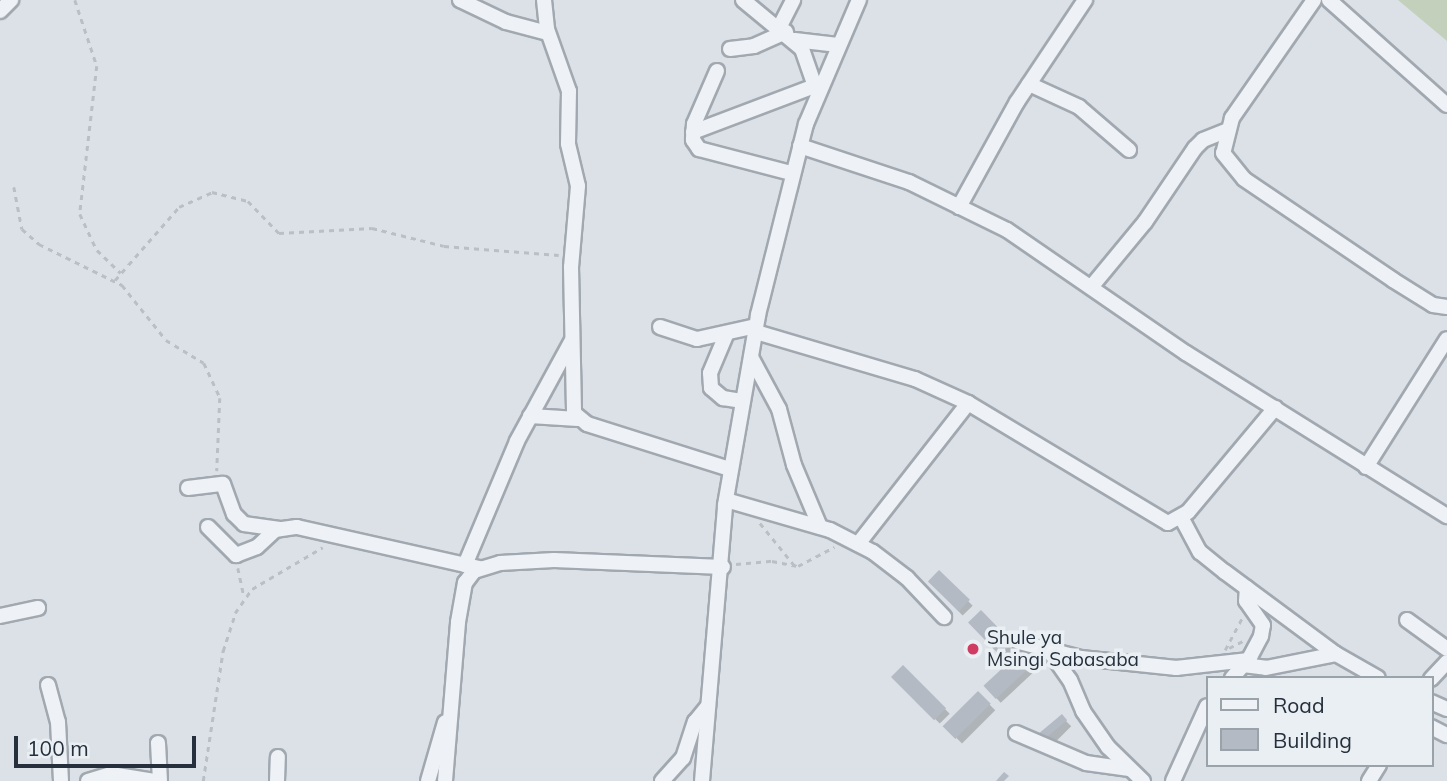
<!DOCTYPE html>
<html>
<head>
<meta charset="utf-8">
<style>
	body { margin:0 }
	#map { position:relative; width:1447px; height:781px; overflow:hidden; background:#dbe1e6; font-family:Mulish,sans-serif }
	div>[style] { position:absolute }
	[style*='--x'] { left:calc(var(--x)*1px); top:calc(var(--y)*1px); width:calc(var(--w)*1px); rotate:calc(var(--a)*1deg) }
	.green>* { inset:0; background:#c3d0bc }
	.shadow>* { inset:0; background:#0003; transform-origin:0 0 }
	.building>* { inset:0; background:#b3bac3; transform-origin:0 0 }
	.path>* { height:2.5px; margin-top:-1.25px; transform-origin:0; background:repeating-linear-gradient(90deg,#babfc5 0 5px,transparent 0 10px) }
	.roads { filter:drop-shadow(2px 0 #a1a8b0) drop-shadow(-2px 0 #a1a8b0) drop-shadow(0 2px #a1a8b0) drop-shadow(0 -2px #a1a8b0) }
	.minor>* { height:14px; margin:-7px; padding:0 7px; transform-origin:7px; border-radius:7px; background:#eef1f5 }
	.dots>* { width:19px; height:19px; translate:-50% -50%; box-sizing:border-box; border:4px solid #eaeff4; border-radius:50% }
	span { translate:-50% -50%; white-space:nowrap; text-align:center; line-height:1.15; -webkit-text-stroke:7px #eaeff4; paint-order:stroke }
	.poi-label { font-size:19px; color:#25303c }
	.left { translate:0 -50%; text-align:left }
	.legend { position:absolute; left:1206px; top:676px; width:228px; height:91px; box-sizing:border-box; background:#eaeff4; border:2px solid #9ba3aa; margin:0; padding:9px 12px; list-style:none; font-size:21px; color:#25303c }
	.legend li { display:flex; align-items:center; gap:14px; height:35px }
	.legend b { width:35px; border:2px solid #9ba3aa }
	.scale { position:absolute; left:14px; top:736px; width:182px; height:32px; box-sizing:border-box; border:4px solid #25303c; border-top:0; padding-left:9px; font-size:21px; line-height:24px; white-space:nowrap; color:#25303c; -webkit-text-stroke:5px #eaeff4; paint-order:stroke }
</style>
</head>
<body>
<div id="map">
	<div class="green">
		<i style="clip-path:polygon(1398px 0,1447px 0,1447px 41px)"></i>
	</div>
	<div class="shadow">
		<i style="left:940px;top:572px;width:47px;height:14px;rotate:46deg"></i>
		<i style="left:981px;top:613px;width:51px;height:15px;rotate:45deg"></i>
		<i style="left:1023px;top:652px;width:22px;height:51px;rotate:47deg"></i>
		<i style="left:903px;top:667px;width:66px;height:14px;rotate:45deg"></i>
		<i style="left:979px;top:694px;width:23px;height:47px;rotate:45deg"></i>
		<i style="left:1062px;top:717px;width:13px;height:28px;rotate:45deg"></i>
	</div>
	<div class="building">
		<i style="left:939px;top:570px;width:43px;height:16px;rotate:44deg"></i>
		<i style="left:981px;top:610px;width:46px;height:18px;rotate:46deg"></i>
		<i style="left:1023px;top:649px;width:18px;height:54px;rotate:47deg"></i>
		<i style="left:903px;top:665px;width:61px;height:17px;rotate:45deg"></i>
		<i style="left:978px;top:691px;width:18px;height:50px;rotate:45deg"></i>
		<i style="left:1062px;top:714px;width:8px;height:33px;rotate:50deg"></i>
		<i style="clip-path:polygon(1004px 772px,1009px 776px,1004px 781px,996px 781px)"></i>
	</div>
	<div class="path">
		<i style="--x:75;--y:0;--w:70;--a:71.6"></i>
		<i style="--x:97;--y:66;--w:149;--a:96.6"></i>
		<i style="--x:80;--y:214;--w:40;--a:65"></i>
		<i style="--x:97;--y:250;--w:33;--a:44"></i>
		<i style="--x:14;--y:187;--w:43;--a:79.2"></i>
		<i style="--x:22;--y:229;--w:23;--a:41"></i>
		<i style="--x:39;--y:244;--w:93;--a:26.3"></i>
		<i style="--x:122;--y:285;--w:70;--a:51.3"></i>
		<i style="--x:166;--y:340;--w:44;--a:31.2"></i>
		<i style="--x:204;--y:363;--w:38;--a:65"></i>
		<i style="--x:220;--y:398;--w:73;--a:92.4"></i>
		<i style="--x:115;--y:280;--w:97;--a:-48.8"></i>
		<i style="--x:179;--y:207;--w:36;--a:-24"></i>
		<i style="--x:212;--y:192;--w:37;--a:14"></i>
		<i style="--x:248;--y:201;--w:45;--a:45.9"></i>
		<i style="--x:279;--y:233;--w:93;--a:-3.1"></i>
		<i style="--x:372;--y:228;--w:74;--a:14"></i>
		<i style="--x:444;--y:246;--w:115;--a:4.5"></i>
		<i style="--x:760;--y:523;--w:55;--a:50.9"></i>
		<i style="--x:736;--y:564;--w:36;--a:-5"></i>
		<i style="--x:772;--y:561;--w:26;--a:11"></i>
		<i style="--x:798;--y:566;--w:41;--a:-27.8"></i>
		<i style="--x:238;--y:568;--w:29;--a:78"></i>
		<i style="--x:1229;--y:648;--w:18;--a:-27"></i>
		<i style="--x:1225;--y:650;--w:36;--a:-62"></i>
		<i style="--x:203;--y:781;--w:132;--a:-81.3"></i>
		<i style="--x:223;--y:651;--w:40;--a:-72"></i>
		<i style="--x:235;--y:613;--w:29;--a:-55"></i>
		<i style="--x:252;--y:589;--w:82;--a:-30.6"></i>
	</div>
	<div class="roads">
		<div class="minor">
			<i style="--x:460;--y:0;--w:51;--a:25.6"></i>
			<i style="--x:506;--y:22;--w:43;--a:14.7"></i>
			<i style="--x:544;--y:0;--w:29;--a:84"></i>
			<i style="--x:547;--y:29;--w:66;--a:70.5"></i>
			<i style="--x:569;--y:91;--w:53;--a:91.1"></i>
			<i style="--x:568;--y:144;--w:43;--a:76.6"></i>
			<i style="--x:578;--y:186;--w:81;--a:94.9"></i>
			<i style="--x:571;--y:267;--w:146;--a:88.8"></i>
			<i style="--x:574;--y:413;--w:17;--a:40"></i>
			<i style="--x:587;--y:424;--w:150;--a:17.5"></i>
			<i style="--x:743;--y:0;--w:77;--a:39.7"></i>
			<i style="--x:802;--y:49;--w:46;--a:70.8"></i>
			<i style="--x:1314;--y:0;--w:144;--a:124.8"></i>
			<i style="--x:1232;--y:118;--w:36;--a:104"></i>
			<i style="--x:1223;--y:153;--w:33;--a:51"></i>
			<i style="--x:1244;--y:179;--w:180;--a:34.1"></i>
			<i style="--x:1393;--y:280;--w:47;--a:32"></i>
			<i style="--x:1433;--y:305;--w:14;--a:8"></i>
			<i style="--x:1329;--y:0;--w:158;--a:41.7"></i>
			<i style="--x:0;--y:11;--w:16;--a:-45"></i>
			<i style="--x:780;--y:26;--w:29;--a:-63"></i>
			<i style="--x:795;--y:40;--w:43;--a:6.6"></i>
			<i style="--x:730;--y:49;--w:24;--a:-7"></i>
			<i style="--x:754;--y:46;--w:35;--a:-24"></i>
			<i style="--x:717;--y:71;--w:58;--a:113.5"></i>
			<i style="--x:694;--y:124;--w:16;--a:94"></i>
			<i style="--x:693;--y:140;--w:11;--a:56"></i>
			<i style="--x:699;--y:149;--w:95;--a:14.6"></i>
			<i style="--x:1029;--y:84;--w:55;--a:24.7"></i>
			<i style="--x:1079;--y:107;--w:66;--a:40.7"></i>
			<i style="--x:693;--y:132;--w:130;--a:-20.7"></i>
			<i style="--x:800;--y:146;--w:115;--a:18.3"></i>
			<i style="--x:909;--y:182;--w:109;--a:26.1"></i>
			<i style="--x:1007;--y:230;--w:217;--a:34.5"></i>
			<i style="--x:1186;--y:353;--w:308;--a:32"></i>
			<i style="--x:959;--y:207;--w:120;--a:-61.1"></i>
			<i style="--x:1017;--y:102;--w:123;--a:-56.3"></i>
			<i style="--x:1092;--y:286;--w:83;--a:-50.4"></i>
			<i style="--x:1145;--y:222;--w:89;--a:-56"></i>
			<i style="--x:1195;--y:148;--w:11;--a:-45"></i>
			<i style="--x:1203;--y:140;--w:27;--a:-22"></i>
			<i style="--x:660;--y:327;--w:39;--a:18"></i>
			<i style="--x:697;--y:339;--w:60;--a:-12.4"></i>
			<i style="--x:756;--y:332;--w:166;--a:16.5"></i>
			<i style="--x:915;--y:379;--w:58;--a:24.4"></i>
			<i style="--x:968;--y:403;--w:233;--a:31"></i>
			<i style="--x:1168;--y:523;--w:23;--a:-29"></i>
			<i style="--x:1188;--y:512;--w:136;--a:-50.1"></i>
			<i style="--x:726;--y:335;--w:41;--a:112.8"></i>
			<i style="--x:710;--y:373;--w:15;--a:86"></i>
			<i style="--x:711;--y:388;--w:16;--a:40"></i>
			<i style="--x:723;--y:398;--w:20;--a:9"></i>
			<i style="--x:751;--y:357;--w:59;--a:61.7"></i>
			<i style="--x:779;--y:409;--w:58;--a:75"></i>
			<i style="--x:794;--y:465;--w:67;--a:67.2"></i>
			<i style="--x:530;--y:416;--w:48;--a:3.6"></i>
			<i style="--x:1366;--y:467;--w:151;--a:-57.7"></i>
			<i style="--x:188;--y:488;--w:35;--a:-7"></i>
			<i style="--x:223;--y:484;--w:32;--a:70"></i>
			<i style="--x:234;--y:514;--w:14;--a:45"></i>
			<i style="--x:244;--y:524;--w:36;--a:8"></i>
			<i style="--x:726;--y:500;--w:108;--a:16.1"></i>
			<i style="--x:830;--y:530;--w:48;--a:27.1"></i>
			<i style="--x:873;--y:552;--w:43;--a:37.4"></i>
			<i style="--x:907;--y:578;--w:54;--a:46.5"></i>
			<i style="--x:1181;--y:517;--w:40;--a:62"></i>
			<i style="--x:1200;--y:552;--w:32;--a:39"></i>
			<i style="--x:1225;--y:572;--w:138;--a:36.5"></i>
			<i style="--x:1336;--y:654;--w:48;--a:29.7"></i>
			<i style="--x:208;--y:527;--w:40;--a:45"></i>
			<i style="--x:236;--y:555;--w:22;--a:-21"></i>
			<i style="--x:257;--y:547;--w:25;--a:-43"></i>
			<i style="--x:275;--y:530;--w:22;--a:-8"></i>
			<i style="--x:297;--y:527;--w:187;--a:12.7"></i>
			<i style="--x:858;--y:544;--w:179;--a:-52"></i>
			<i style="--x:465;--y:565;--w:134;--a:-67.2"></i>
			<i style="--x:517;--y:441;--w:113;--a:-61.4"></i>
			<i style="--x:0;--y:616;--w:39;--a:-12"></i>
			<i style="--x:1407;--y:620;--w:49;--a:35.9"></i>
			<i style="--x:1019;--y:642;--w:64;--a:14.5"></i>
			<i style="--x:1081;--y:658;--w:96;--a:6"></i>
			<i style="--x:1176;--y:668;--w:71;--a:-6.4"></i>
			<i style="--x:1048;--y:649;--w:38;--a:55"></i>
			<i style="--x:1070;--y:680;--w:34;--a:67"></i>
			<i style="--x:1083;--y:711;--w:44;--a:55.2"></i>
			<i style="--x:1108;--y:747;--w:49;--a:44.2"></i>
			<i style="--x:1243;--y:665;--w:23;--a:7"></i>
			<i style="--x:1266;--y:668;--w:71;--a:-11.3"></i>
			<i style="--x:1232;--y:678;--w:28;--a:-49"></i>
			<i style="--x:1250;--y:657;--w:24;--a:-62"></i>
			<i style="--x:1261;--y:636;--w:11;--a:-80"></i>
			<i style="--x:1263;--y:625;--w:29;--a:-125"></i>
			<i style="--x:1246;--y:601;--w:13;--a:-86"></i>
			<i style="--x:1431;--y:679;--w:23;--a:-47"></i>
			<i style="--x:48;--y:685;--w:38;--a:75"></i>
			<i style="--x:58;--y:722;--w:59;--a:87.1"></i>
			<i style="--x:1431;--y:702;--w:17;--a:24"></i>
			<i style="--x:1431;--y:727;--w:18;--a:27"></i>
			<i style="--x:1016;--y:733;--w:76;--a:23.2"></i>
			<i style="--x:1086;--y:763;--w:42;--a:8.1"></i>
			<i style="--x:158;--y:743;--w:38;--a:87"></i>
			<i style="--x:88;--y:781;--w:24;--a:-17"></i>
			<i style="--x:111;--y:774;--w:44;--a:9.2"></i>
			<i style="--x:277;--y:781;--w:24;--a:-88"></i>
			<i style="--x:428;--y:781;--w:61;--a:-73.9"></i>
			<i style="--x:445;--y:781;--w:160;--a:-85.3"></i>
			<i style="--x:458;--y:622;--w:40;--a:-80"></i>
			<i style="--x:465;--y:583;--w:15;--a:-53"></i>
			<i style="--x:474;--y:571;--w:27;--a:-17"></i>
			<i style="--x:500;--y:563;--w:54;--a:-3.2"></i>
			<i style="--x:554;--y:560;--w:169;--a:2.4"></i>
			<i style="--x:662;--y:781;--w:31;--a:-48"></i>
			<i style="--x:683;--y:758;--w:38;--a:-72"></i>
			<i style="--x:695;--y:722;--w:21;--a:-51"></i>
			<i style="--x:702;--y:781;--w:277;--a:-85.2"></i>
			<i style="--x:725;--y:505;--w:193;--a:-80.1"></i>
			<i style="--x:758;--y:315;--w:197;--a:-75.9"></i>
			<i style="--x:806;--y:124;--w:135;--a:-66.9"></i>
			<i style="--x:1173;--y:781;--w:82;--a:-65.6"></i>
			<i style="--x:1369;--y:781;--w:19;--a:-58"></i>
		</div>
	</div>
	<div class="dots">
		<i style="left:973px;top:649px;background:#d03b61"></i>
	</div>
	<div class="poi-label">
		<span class="left" style="left:987px;top:649px">Shule ya<br>Msingi Sabasaba</span>
	</div>
	<ul class="legend">
	<li><b style="height:9px;background:#eef1f5"></b>Road</li>
	<li><b style="height:19px;background:#b3bac3"></b>Building</li>
	</ul>
	<div class="scale">100 m</div>
</div>
</body>
</html>
